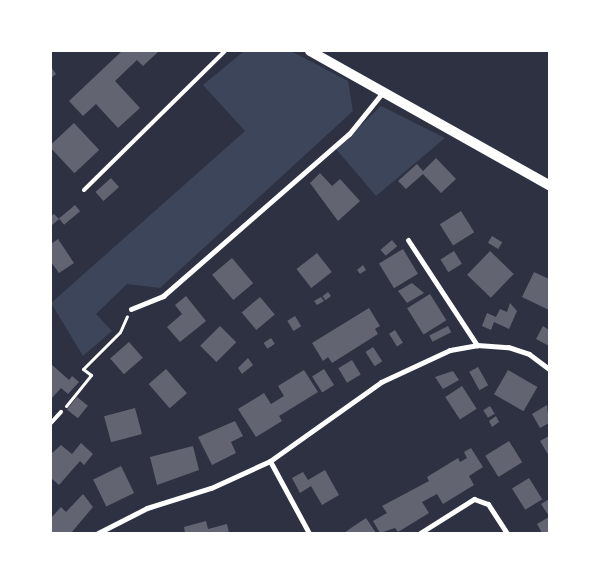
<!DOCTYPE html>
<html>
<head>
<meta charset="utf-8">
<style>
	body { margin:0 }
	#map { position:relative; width:600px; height:584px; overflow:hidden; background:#2d3142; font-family:Ubuntu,sans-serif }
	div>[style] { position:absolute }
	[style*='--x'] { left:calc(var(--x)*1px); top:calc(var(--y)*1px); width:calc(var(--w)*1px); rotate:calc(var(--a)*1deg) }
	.green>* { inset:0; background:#3c4559 }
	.building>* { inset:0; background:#626471; transform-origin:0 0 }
	.path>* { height:3px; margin:-1.5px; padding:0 1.5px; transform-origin:1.5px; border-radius:1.5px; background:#fff }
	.service>* { height:4px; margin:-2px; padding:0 2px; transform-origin:2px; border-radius:2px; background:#fff }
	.minor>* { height:5px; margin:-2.5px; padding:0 2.5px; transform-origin:2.5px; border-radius:2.5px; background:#fff }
	.secondary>* { height:10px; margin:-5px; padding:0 5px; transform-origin:5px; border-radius:5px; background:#fff }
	span { translate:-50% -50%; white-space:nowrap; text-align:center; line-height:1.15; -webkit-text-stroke:4px #fff; paint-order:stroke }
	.frame { position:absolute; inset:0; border:52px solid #fff; pointer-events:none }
</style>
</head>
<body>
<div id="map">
	<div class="green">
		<i style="clip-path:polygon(244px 51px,291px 51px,348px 81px,353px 111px,160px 288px,127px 284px,96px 314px,112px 331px,83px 356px,51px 303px,245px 131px,203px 85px)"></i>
		<i style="clip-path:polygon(381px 106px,445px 138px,376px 196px,336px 149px)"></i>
	</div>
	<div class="building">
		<i style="clip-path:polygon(122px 51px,159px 51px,143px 66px,137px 60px,115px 81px,140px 108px,118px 128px,96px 104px,83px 116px,69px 101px)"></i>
		<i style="clip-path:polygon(51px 67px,56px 74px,51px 78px)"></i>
		<i style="left:74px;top:123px;width:37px;height:34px;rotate:47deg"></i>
		<i style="clip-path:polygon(436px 158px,456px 179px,441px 193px,423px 174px,406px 189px,398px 181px,417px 164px,423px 171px)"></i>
		<i style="clip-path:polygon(320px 173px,332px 186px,340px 179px,360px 201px,338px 221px,310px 183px)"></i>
		<i style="left:111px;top:178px;width:12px;height:21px;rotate:48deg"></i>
		<i style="left:75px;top:205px;width:8px;height:21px;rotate:50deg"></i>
		<i style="left:461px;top:211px;width:25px;height:25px;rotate:58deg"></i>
		<i style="clip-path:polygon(54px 214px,59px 219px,51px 226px,51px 216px)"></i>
		<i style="left:492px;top:236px;width:12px;height:8px;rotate:31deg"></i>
		<i style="clip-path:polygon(58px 239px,74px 263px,59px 273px,51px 262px,51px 244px)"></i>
		<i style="left:392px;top:240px;width:8px;height:15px;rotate:50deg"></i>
		<i style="left:403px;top:249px;width:29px;height:28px;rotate:59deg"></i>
		<i style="left:454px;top:251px;width:15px;height:16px;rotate:58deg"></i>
		<i style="left:490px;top:251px;width:33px;height:33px;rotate:44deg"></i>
		<i style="left:317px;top:253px;width:24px;height:26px;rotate:52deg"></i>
		<i style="left:232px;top:258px;width:33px;height:26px;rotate:50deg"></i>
		<i style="clip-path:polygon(363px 265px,366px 270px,360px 274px,357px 270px)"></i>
		<i style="clip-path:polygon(534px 272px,549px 279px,549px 310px,522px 297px)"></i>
		<i style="clip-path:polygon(412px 283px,424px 293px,407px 303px,398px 291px)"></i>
		<i style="left:328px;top:292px;width:5px;height:7px;rotate:53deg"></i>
		<i style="left:430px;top:294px;width:31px;height:27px;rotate:58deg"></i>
		<i style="clip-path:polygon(186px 296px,206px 321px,180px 342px,167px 327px,182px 314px,175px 305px)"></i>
		<i style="left:260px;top:297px;width:23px;height:24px;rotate:50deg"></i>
		<i style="clip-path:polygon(321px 297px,324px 301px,317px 305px,314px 301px)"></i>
		<i style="clip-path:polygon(510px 303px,517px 311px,509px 329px,494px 322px,491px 330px,482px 326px,487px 313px,496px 317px,500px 309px,507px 312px)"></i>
		<i style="clip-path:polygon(369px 308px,380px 326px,375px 329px,378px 334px,332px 363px,328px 357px,323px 361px,312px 343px)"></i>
		<i style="left:295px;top:316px;width:12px;height:9px;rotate:59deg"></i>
		<i style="left:220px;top:326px;width:23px;height:28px;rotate:45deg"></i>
		<i style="left:448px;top:326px;width:7px;height:21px;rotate:63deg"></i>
		<i style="clip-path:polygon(543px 326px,549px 330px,549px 346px,536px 339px)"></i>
		<i style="left:395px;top:330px;width:15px;height:7px;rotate:58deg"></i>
		<i style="left:271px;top:338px;width:7px;height:9px;rotate:56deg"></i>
		<i style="left:129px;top:342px;width:21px;height:25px;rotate:49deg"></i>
		<i style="left:373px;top:347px;width:17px;height:9px;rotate:57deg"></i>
		<i style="clip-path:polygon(248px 358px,253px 365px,242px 374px,238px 368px)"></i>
		<i style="left:352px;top:360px;width:17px;height:16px;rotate:59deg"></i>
		<i style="clip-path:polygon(51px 364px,69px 380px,72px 376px,79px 382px,68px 394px,61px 388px,51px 399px)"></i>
		<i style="left:478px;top:367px;width:21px;height:10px;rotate:61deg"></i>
		<i style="left:166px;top:369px;width:32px;height:23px;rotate:49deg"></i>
		<i style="left:324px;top:369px;width:19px;height:14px;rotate:58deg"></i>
		<i style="clip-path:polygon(304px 370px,318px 392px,279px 416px,282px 421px,256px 437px,238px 409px,264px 393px,271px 404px,284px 396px,278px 386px)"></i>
		<i style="left:508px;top:370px;width:34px;height:28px;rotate:30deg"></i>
		<i style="clip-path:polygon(453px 371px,459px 380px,443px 389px,435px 377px)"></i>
		<i style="left:462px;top:386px;width:27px;height:20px;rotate:57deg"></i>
		<i style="left:77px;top:397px;width:14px;height:16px;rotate:39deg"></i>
		<i style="clip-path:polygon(547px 405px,549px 423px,540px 428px,532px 414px)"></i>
		<i style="left:490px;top:406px;width:9px;height:8px;rotate:58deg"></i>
		<i style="left:135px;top:408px;width:27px;height:32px;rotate:75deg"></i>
		<i style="clip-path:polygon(496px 416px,499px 422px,492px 427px,489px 421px)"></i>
		<i style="clip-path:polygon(235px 421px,243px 436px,231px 442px,236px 453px,212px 465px,198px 437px)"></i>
		<i style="clip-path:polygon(549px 436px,549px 456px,540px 441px)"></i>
		<i style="left:509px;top:441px;width:25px;height:28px;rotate:58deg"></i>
		<i style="clip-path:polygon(81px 443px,93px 454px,84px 465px,80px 461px,59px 485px,51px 478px,51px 454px,61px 445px,72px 454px)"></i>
		<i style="clip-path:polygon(193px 446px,199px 470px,157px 485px,150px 457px)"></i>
		<i style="clip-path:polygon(471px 448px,483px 467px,469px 476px,474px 485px,443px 504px,437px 494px,422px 502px,429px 513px,398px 532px,395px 528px,380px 533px,373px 521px,387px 513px,382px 506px,429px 481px,427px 477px,458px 458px,460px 462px,467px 458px,464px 452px)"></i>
		<i style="left:121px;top:466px;width:30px;height:31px;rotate:64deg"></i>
		<i style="clip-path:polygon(325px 470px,339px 495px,322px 505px,311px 486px,300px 493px,292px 478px,303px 472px,308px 480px)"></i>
		<i style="left:529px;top:478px;width:25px;height:20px;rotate:58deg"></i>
		<i style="clip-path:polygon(83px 494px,93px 507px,71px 533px,51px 533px,51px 518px,61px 507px,66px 512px)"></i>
		<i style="clip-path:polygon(549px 499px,549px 516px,541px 504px)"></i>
		<i style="clip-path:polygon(549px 517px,549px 533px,542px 533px,537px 524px)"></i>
		<i style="clip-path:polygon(366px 518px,376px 533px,344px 533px,351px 528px)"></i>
		<i style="clip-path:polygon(206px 521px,208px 529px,227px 524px,229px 533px,185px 533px,184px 527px)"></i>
	</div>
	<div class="path">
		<i style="--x:66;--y:406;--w:40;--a:-51"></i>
		<i style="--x:91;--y:375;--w:10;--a:-143"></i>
		<i style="--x:83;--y:369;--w:52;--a:-45"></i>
		<i style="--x:120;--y:332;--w:17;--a:-66"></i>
	</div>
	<div class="service">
		<i style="--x:84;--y:190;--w:198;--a:-44.6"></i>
		<i style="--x:51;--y:423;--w:15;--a:-48"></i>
	</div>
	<div class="minor">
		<i style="--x:408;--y:240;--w:126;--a:56.7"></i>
		<i style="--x:131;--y:309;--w:35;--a:-22"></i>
		<i style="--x:163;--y:296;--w:247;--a:-41.1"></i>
		<i style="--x:349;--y:134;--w:54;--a:-51"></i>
		<i style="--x:270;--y:461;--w:82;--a:61.6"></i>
		<i style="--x:98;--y:533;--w:55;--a:-27"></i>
		<i style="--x:147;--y:508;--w:67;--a:-17.4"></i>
		<i style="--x:211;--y:488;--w:65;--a:-24.6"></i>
		<i style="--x:270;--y:461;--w:136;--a:-35.4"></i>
		<i style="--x:381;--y:382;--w:76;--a:-24.9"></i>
		<i style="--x:450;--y:350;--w:27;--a:-10"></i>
		<i style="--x:477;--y:345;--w:31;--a:4"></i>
		<i style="--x:508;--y:347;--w:22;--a:18"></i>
		<i style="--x:529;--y:354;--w:25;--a:37"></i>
		<i style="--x:420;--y:533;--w:64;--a:-32.2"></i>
		<i style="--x:474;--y:499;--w:15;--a:20"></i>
		<i style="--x:488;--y:504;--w:35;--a:57"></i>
	</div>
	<div class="secondary">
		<i style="--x:310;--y:51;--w:274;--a:29.3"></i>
	</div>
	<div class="frame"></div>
</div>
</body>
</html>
